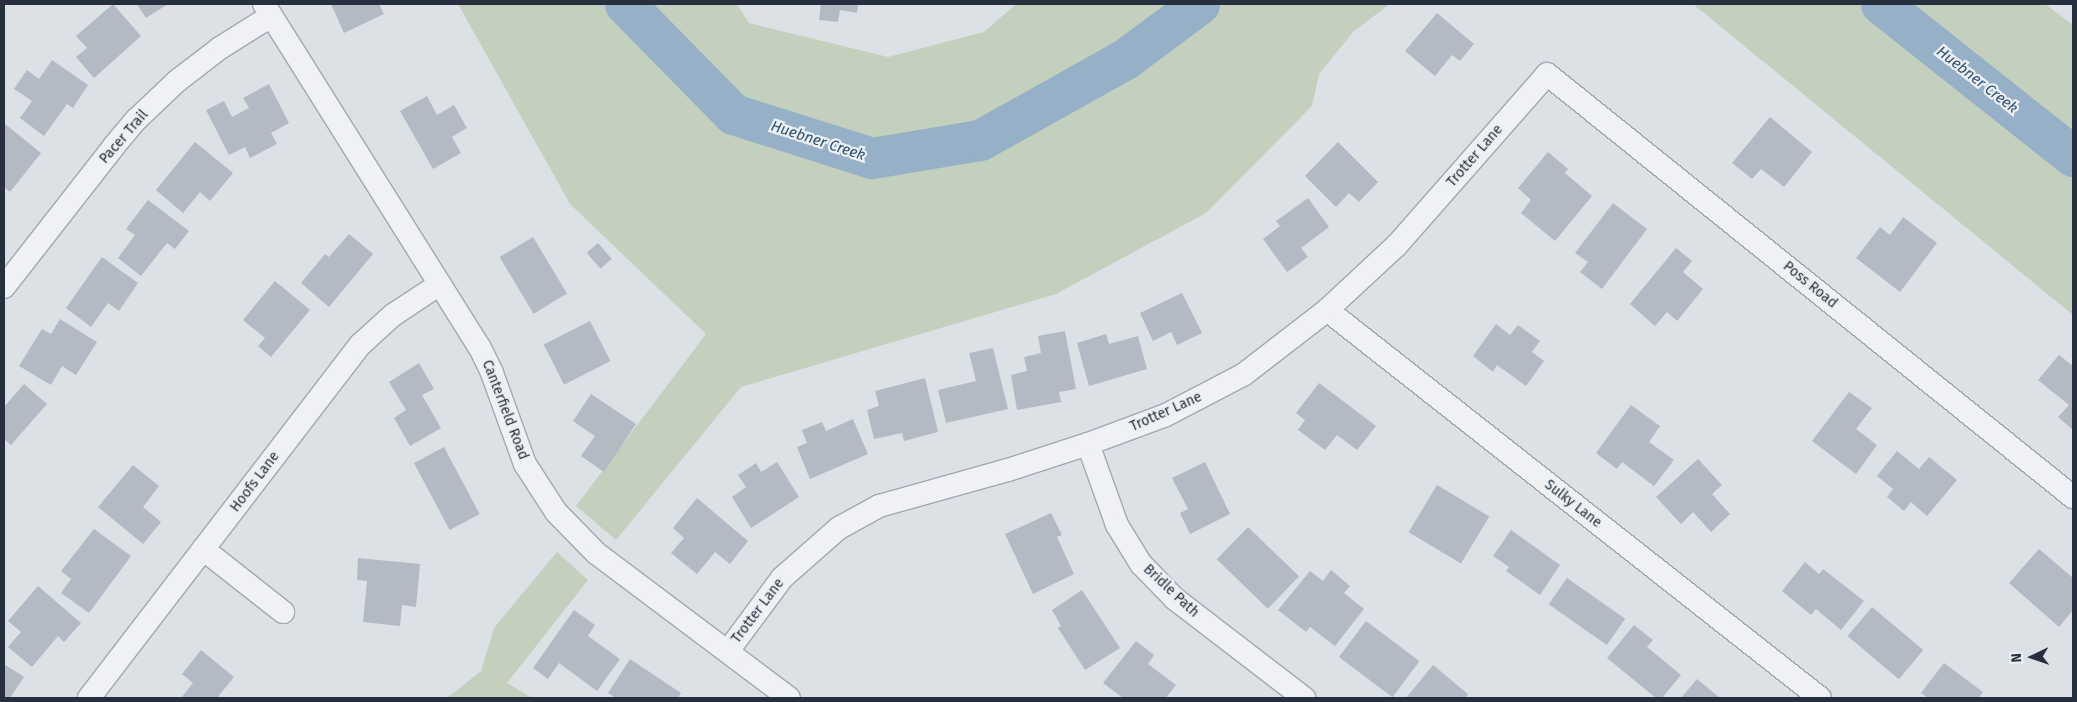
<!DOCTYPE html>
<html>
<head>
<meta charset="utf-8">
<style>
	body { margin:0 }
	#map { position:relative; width:2077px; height:702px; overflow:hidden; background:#dce1e6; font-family:"Fira Sans",sans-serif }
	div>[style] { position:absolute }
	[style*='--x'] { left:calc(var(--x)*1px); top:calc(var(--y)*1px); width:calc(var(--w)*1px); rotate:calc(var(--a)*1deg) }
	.green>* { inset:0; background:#c3d0bd }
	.river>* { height:41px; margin:-20.5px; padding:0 20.5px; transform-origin:20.5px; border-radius:20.5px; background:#96b1c7 }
	.building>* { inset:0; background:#b3bac3; transform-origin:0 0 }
	.roads { filter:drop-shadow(1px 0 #a2a8b0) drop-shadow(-1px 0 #a2a8b0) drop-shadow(0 1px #a2a8b0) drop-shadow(0 -1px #a2a8b0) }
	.minor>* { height:22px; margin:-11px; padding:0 11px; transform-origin:11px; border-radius:11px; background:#eff1f5 }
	span { translate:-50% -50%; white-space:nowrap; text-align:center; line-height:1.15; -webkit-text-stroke:4.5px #ebf0f4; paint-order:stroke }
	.street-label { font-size:14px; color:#262f3d }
	.water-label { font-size:15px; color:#305170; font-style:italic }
	.frame { position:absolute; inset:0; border:5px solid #262f3d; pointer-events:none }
	.north { position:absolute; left:2007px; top:632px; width:50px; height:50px; -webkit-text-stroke:4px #ebf0f4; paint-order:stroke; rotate:267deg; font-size:14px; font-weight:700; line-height:20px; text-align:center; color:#262f3d }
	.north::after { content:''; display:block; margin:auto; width:18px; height:22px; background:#262f3d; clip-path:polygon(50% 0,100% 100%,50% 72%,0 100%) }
</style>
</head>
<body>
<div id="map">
	<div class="green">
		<i style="clip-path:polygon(458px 4px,737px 4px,749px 23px,888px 57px,984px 32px,1016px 4px,1390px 4px,1354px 31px,1319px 74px,1312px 106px,1206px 213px,1056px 294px,741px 387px,616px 540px,576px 506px,706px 334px,570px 204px)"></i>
		<i style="clip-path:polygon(1693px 4px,2045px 4px,2073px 25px,2073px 315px)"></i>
		<i style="clip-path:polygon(557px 552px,588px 580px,507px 683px,532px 698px,447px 698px,481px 671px,494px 628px)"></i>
	</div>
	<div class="river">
		<i style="--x:625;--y:4;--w:154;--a:45.5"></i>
		<i style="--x:733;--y:114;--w:146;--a:17.6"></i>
		<i style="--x:872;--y:158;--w:109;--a:-9.5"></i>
		<i style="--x:980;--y:140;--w:166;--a:-29.2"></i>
		<i style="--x:1125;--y:59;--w:92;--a:-36.6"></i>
		<i style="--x:1881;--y:4;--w:245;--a:38.4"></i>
	</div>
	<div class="building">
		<i style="clip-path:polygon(113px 4px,141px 36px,94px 78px,76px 57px,87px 48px,76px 36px)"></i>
		<i style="clip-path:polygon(137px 4px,168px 4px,146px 18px)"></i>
		<i style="clip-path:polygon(331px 4px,379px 4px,384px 14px,344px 33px)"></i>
		<i style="clip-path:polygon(821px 4px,858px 4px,857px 13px,840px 10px,838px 22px,819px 20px)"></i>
		<i style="clip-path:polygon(1437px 13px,1474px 44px,1460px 61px,1452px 55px,1435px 76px,1405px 51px)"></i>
		<i style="clip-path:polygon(52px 60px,88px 85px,73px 108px,67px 104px,44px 136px,20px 118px,32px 101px,14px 89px,27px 70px,39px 79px)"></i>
		<i style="clip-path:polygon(269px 84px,289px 123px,271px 133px,277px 144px,250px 158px,245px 147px,229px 155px,206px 110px,224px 101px,232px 117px,249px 108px,243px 98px)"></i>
		<i style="clip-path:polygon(427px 96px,437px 115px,454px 105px,467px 128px,452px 137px,461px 153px,433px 169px,400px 111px)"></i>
		<i style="clip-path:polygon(1770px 117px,1812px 152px,1784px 187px,1761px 169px,1752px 179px,1732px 163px)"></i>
		<i style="clip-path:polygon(4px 123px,41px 153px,10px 192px,4px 187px)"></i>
		<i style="clip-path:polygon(195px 142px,233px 173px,210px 201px,200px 192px,183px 213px,156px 190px)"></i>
		<i style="clip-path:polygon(1338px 142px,1378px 182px,1359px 202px,1349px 193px,1336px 207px,1305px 176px)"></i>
		<i style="clip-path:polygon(1548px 152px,1568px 169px,1565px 173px,1592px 196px,1555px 241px,1521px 213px,1531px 200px,1518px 188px)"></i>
		<i style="clip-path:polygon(1308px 198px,1329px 227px,1301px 248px,1308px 257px,1287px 272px,1263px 239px,1280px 226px,1276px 221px)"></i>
		<i style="clip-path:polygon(148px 200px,189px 231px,175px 249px,167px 243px,141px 276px,118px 258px,135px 235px,126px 229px)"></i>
		<i style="clip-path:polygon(1613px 203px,1647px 229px,1602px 289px,1580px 272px,1588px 262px,1575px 253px)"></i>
		<i style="clip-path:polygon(1903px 217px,1937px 243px,1900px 292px,1856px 258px,1880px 227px,1890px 235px)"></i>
		<i style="clip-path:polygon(349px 234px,373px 254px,329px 307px,301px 283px,325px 254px,329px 257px)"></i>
		<i style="left:533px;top:237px;width:66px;height:39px;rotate:59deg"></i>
		<i style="left:598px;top:243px;width:21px;height:15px;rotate:49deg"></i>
		<i style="clip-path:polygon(1676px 248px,1692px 261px,1683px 272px,1703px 289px,1677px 321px,1667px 312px,1655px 326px,1630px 304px)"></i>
		<i style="clip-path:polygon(102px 257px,138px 283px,119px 311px,108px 303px,91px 327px,66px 308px)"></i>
		<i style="clip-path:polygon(275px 281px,310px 310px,271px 357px,258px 346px,265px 338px,243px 320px)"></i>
		<i style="clip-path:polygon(1182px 293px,1202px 333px,1177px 345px,1171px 332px,1153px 341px,1140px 313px)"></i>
		<i style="clip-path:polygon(60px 319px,97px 342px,76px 375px,62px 366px,51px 385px,19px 366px,42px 329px,51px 334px)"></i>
		<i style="left:590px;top:321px;width:45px;height:52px;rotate:63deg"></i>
		<i style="clip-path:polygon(1496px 324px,1510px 335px,1518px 325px,1540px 341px,1532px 352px,1544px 361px,1526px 386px,1497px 365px,1493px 372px,1473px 356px)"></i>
		<i style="clip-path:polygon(1065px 331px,1076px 389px,1059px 392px,1061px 402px,1017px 410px,1011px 375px,1027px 371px,1024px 357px,1041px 353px,1038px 336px)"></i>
		<i style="clip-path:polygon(1106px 334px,1109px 344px,1138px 336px,1147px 369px,1089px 386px,1077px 343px)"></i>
		<i style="clip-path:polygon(993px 348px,1008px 409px,946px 423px,938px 390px,976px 381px,969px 353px)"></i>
		<i style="clip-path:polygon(2059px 355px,2073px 366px,2073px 430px,2058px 417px,2069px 405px,2038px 380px)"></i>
		<i style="clip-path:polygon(419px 363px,434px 389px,422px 395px,441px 428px,410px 446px,394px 418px,406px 410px,389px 382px)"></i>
		<i style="clip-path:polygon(925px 378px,938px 432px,904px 441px,902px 433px,874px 439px,867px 410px,879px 406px,875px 391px)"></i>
		<i style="clip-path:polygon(1319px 383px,1376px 426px,1357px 450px,1337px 435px,1325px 450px,1298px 430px,1305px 420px,1296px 413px)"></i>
		<i style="clip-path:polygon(24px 384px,47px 404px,11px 445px,4px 439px,4px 407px)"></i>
		<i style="clip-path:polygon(1849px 392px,1872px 408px,1856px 429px,1877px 445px,1856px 474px,1812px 441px)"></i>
		<i style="clip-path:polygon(591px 394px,636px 424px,604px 472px,581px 456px,595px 436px,573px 421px)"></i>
		<i style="clip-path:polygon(1631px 405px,1660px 426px,1649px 442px,1674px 460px,1654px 486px,1622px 462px,1617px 469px,1596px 453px)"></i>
		<i style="clip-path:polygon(853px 419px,868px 454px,810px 479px,797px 447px,807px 443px,802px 430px,822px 422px,826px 431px)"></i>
		<i style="left:444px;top:447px;width:76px;height:34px;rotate:62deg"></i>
		<i style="clip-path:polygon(1897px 451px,1919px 469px,1929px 457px,1957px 480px,1927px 516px,1911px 502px,1904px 511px,1887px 497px,1893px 489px,1877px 476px)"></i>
		<i style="clip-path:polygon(1698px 459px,1722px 485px,1712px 494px,1730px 514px,1711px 532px,1693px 512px,1681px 524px,1656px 497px)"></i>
		<i style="clip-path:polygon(777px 462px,799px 497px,751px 528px,732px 497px,746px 487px,738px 475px,756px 463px,761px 472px)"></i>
		<i style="clip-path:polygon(1205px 462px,1230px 514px,1190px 534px,1180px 513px,1188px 509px,1172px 478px)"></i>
		<i style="clip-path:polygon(133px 465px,159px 486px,143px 507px,161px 522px,143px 544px,98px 507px)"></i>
		<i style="left:1437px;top:485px;width:61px;height:55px;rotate:31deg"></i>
		<i style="clip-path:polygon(697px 498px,748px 541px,730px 564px,715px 552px,697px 574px,671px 553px,684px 538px,673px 528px)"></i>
		<i style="clip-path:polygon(1051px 513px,1062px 535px,1057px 537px,1074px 574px,1033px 594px,1005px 534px)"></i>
		<i style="left:1248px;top:527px;width:71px;height:45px;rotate:44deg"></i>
		<i style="clip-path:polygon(94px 529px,131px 556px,89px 613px,61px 593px,71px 579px,61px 571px)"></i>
		<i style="clip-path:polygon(1511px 530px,1560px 565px,1540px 595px,1506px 571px,1509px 567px,1493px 556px)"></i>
		<i style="clip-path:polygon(2039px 549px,2073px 578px,2073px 610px,2059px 627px,2009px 583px)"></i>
		<i style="clip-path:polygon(358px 558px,420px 564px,416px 607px,402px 605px,400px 626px,363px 622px,367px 581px,357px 580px)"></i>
		<i style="clip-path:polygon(1805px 562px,1819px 574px,1823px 569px,1864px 601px,1841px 630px,1816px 609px,1811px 615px,1782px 591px)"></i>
		<i style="clip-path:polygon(1331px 570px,1350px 586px,1344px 593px,1364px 609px,1335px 646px,1310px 627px,1306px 632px,1278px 610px,1310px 571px,1323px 581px)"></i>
		<i style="left:1567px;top:578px;width:71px;height:32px;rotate:35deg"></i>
		<i style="clip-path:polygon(38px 586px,81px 623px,64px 642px,58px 636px,32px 667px,8px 647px,21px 632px,8px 621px)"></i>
		<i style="clip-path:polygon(1082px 590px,1120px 648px,1085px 670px,1058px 628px,1061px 626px,1052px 610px)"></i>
		<i style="left:1872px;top:607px;width:67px;height:38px;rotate:40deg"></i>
		<i style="clip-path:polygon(574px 610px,595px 625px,588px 636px,620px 659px,597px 691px,559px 663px,548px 679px,533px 668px)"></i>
		<i style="left:1366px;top:621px;width:67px;height:45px;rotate:37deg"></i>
		<i style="clip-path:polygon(1634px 625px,1653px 640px,1647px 647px,1681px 675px,1662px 698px,1656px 698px,1607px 658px)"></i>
		<i style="clip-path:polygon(1136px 641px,1154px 655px,1148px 664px,1176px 685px,1166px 698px,1123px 698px,1103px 683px)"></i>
		<i style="clip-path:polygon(201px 650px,234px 677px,217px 698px,181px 698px,193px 683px,182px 674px)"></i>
		<i style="clip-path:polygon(630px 659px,681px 693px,678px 698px,616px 698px,608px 693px)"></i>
		<i style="clip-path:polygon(1944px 663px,1983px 692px,1978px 698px,1928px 698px,1921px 693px)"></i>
		<i style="clip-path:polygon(4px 664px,24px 677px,10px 698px,4px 698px)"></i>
		<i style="clip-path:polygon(1433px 665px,1468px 694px,1465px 698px,1406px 698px)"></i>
		<i style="clip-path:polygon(1697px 679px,1720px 698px,1681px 698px)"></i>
	</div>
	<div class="roads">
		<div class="minor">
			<i style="--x:264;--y:4;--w:406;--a:57.9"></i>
			<i style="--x:480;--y:348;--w:28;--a:64"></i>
			<i style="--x:492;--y:373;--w:97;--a:70.1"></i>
			<i style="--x:525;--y:464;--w:57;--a:57.1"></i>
			<i style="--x:556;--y:512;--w:57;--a:45.7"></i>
			<i style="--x:596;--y:553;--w:241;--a:36.9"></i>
			<i style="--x:4;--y:287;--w:179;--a:-52"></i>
			<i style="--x:114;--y:146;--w:35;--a:-50"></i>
			<i style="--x:137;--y:119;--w:55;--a:-43.5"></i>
			<i style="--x:177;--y:81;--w:54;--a:-37.5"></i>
			<i style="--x:220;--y:48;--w:60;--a:-32.1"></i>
			<i style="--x:1327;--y:310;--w:627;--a:38.2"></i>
			<i style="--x:1088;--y:444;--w:86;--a:70.3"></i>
			<i style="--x:1117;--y:525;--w:46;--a:58.4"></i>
			<i style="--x:1141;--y:564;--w:49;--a:45.8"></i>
			<i style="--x:1175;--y:599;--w:163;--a:37.5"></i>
			<i style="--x:203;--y:549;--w:102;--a:38.2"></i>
			<i style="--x:728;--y:651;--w:91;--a:-53.5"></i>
			<i style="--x:782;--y:578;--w:76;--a:-41.3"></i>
			<i style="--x:839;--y:528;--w:46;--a:-28.8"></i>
			<i style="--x:879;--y:506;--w:134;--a:-15.6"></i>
			<i style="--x:1008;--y:470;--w:84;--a:-18"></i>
			<i style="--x:1088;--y:444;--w:83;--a:-20.4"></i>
			<i style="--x:1166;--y:415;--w:87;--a:-27.5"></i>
			<i style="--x:1243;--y:375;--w:106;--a:-37.7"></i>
			<i style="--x:1327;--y:310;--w:96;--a:-42.9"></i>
			<i style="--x:1397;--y:245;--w:227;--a:-48.7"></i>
			<i style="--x:1547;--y:74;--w:675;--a:38.81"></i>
			<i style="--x:89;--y:698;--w:445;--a:-52.5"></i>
			<i style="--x:360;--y:345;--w:45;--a:-42.3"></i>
			<i style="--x:393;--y:315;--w:56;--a:-33.4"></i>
		</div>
	</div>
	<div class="street-label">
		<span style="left:124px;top:137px;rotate:-49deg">Pacer Trail</span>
		<span style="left:1475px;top:156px;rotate:-49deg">Trotter Lane</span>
		<span style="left:1810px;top:285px;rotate:39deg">Poss Road</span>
		<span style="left:505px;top:410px;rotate:69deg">Canterfield Road</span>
		<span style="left:1166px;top:412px;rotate:-24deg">Trotter Lane</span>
		<span style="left:255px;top:482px;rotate:-53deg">Hoofs Lane</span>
		<span style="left:1573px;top:504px;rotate:38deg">Sulky Lane</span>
		<span style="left:1171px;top:591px;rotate:43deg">Bridle Path</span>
		<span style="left:758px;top:611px;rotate:-53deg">Trotter Lane</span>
	</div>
	<div class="water-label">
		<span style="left:1977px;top:80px;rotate:38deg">Huebner Creek</span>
		<span style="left:818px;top:141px;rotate:18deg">Huebner Creek</span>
	</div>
	<div class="frame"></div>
	<div class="north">N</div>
</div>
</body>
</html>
